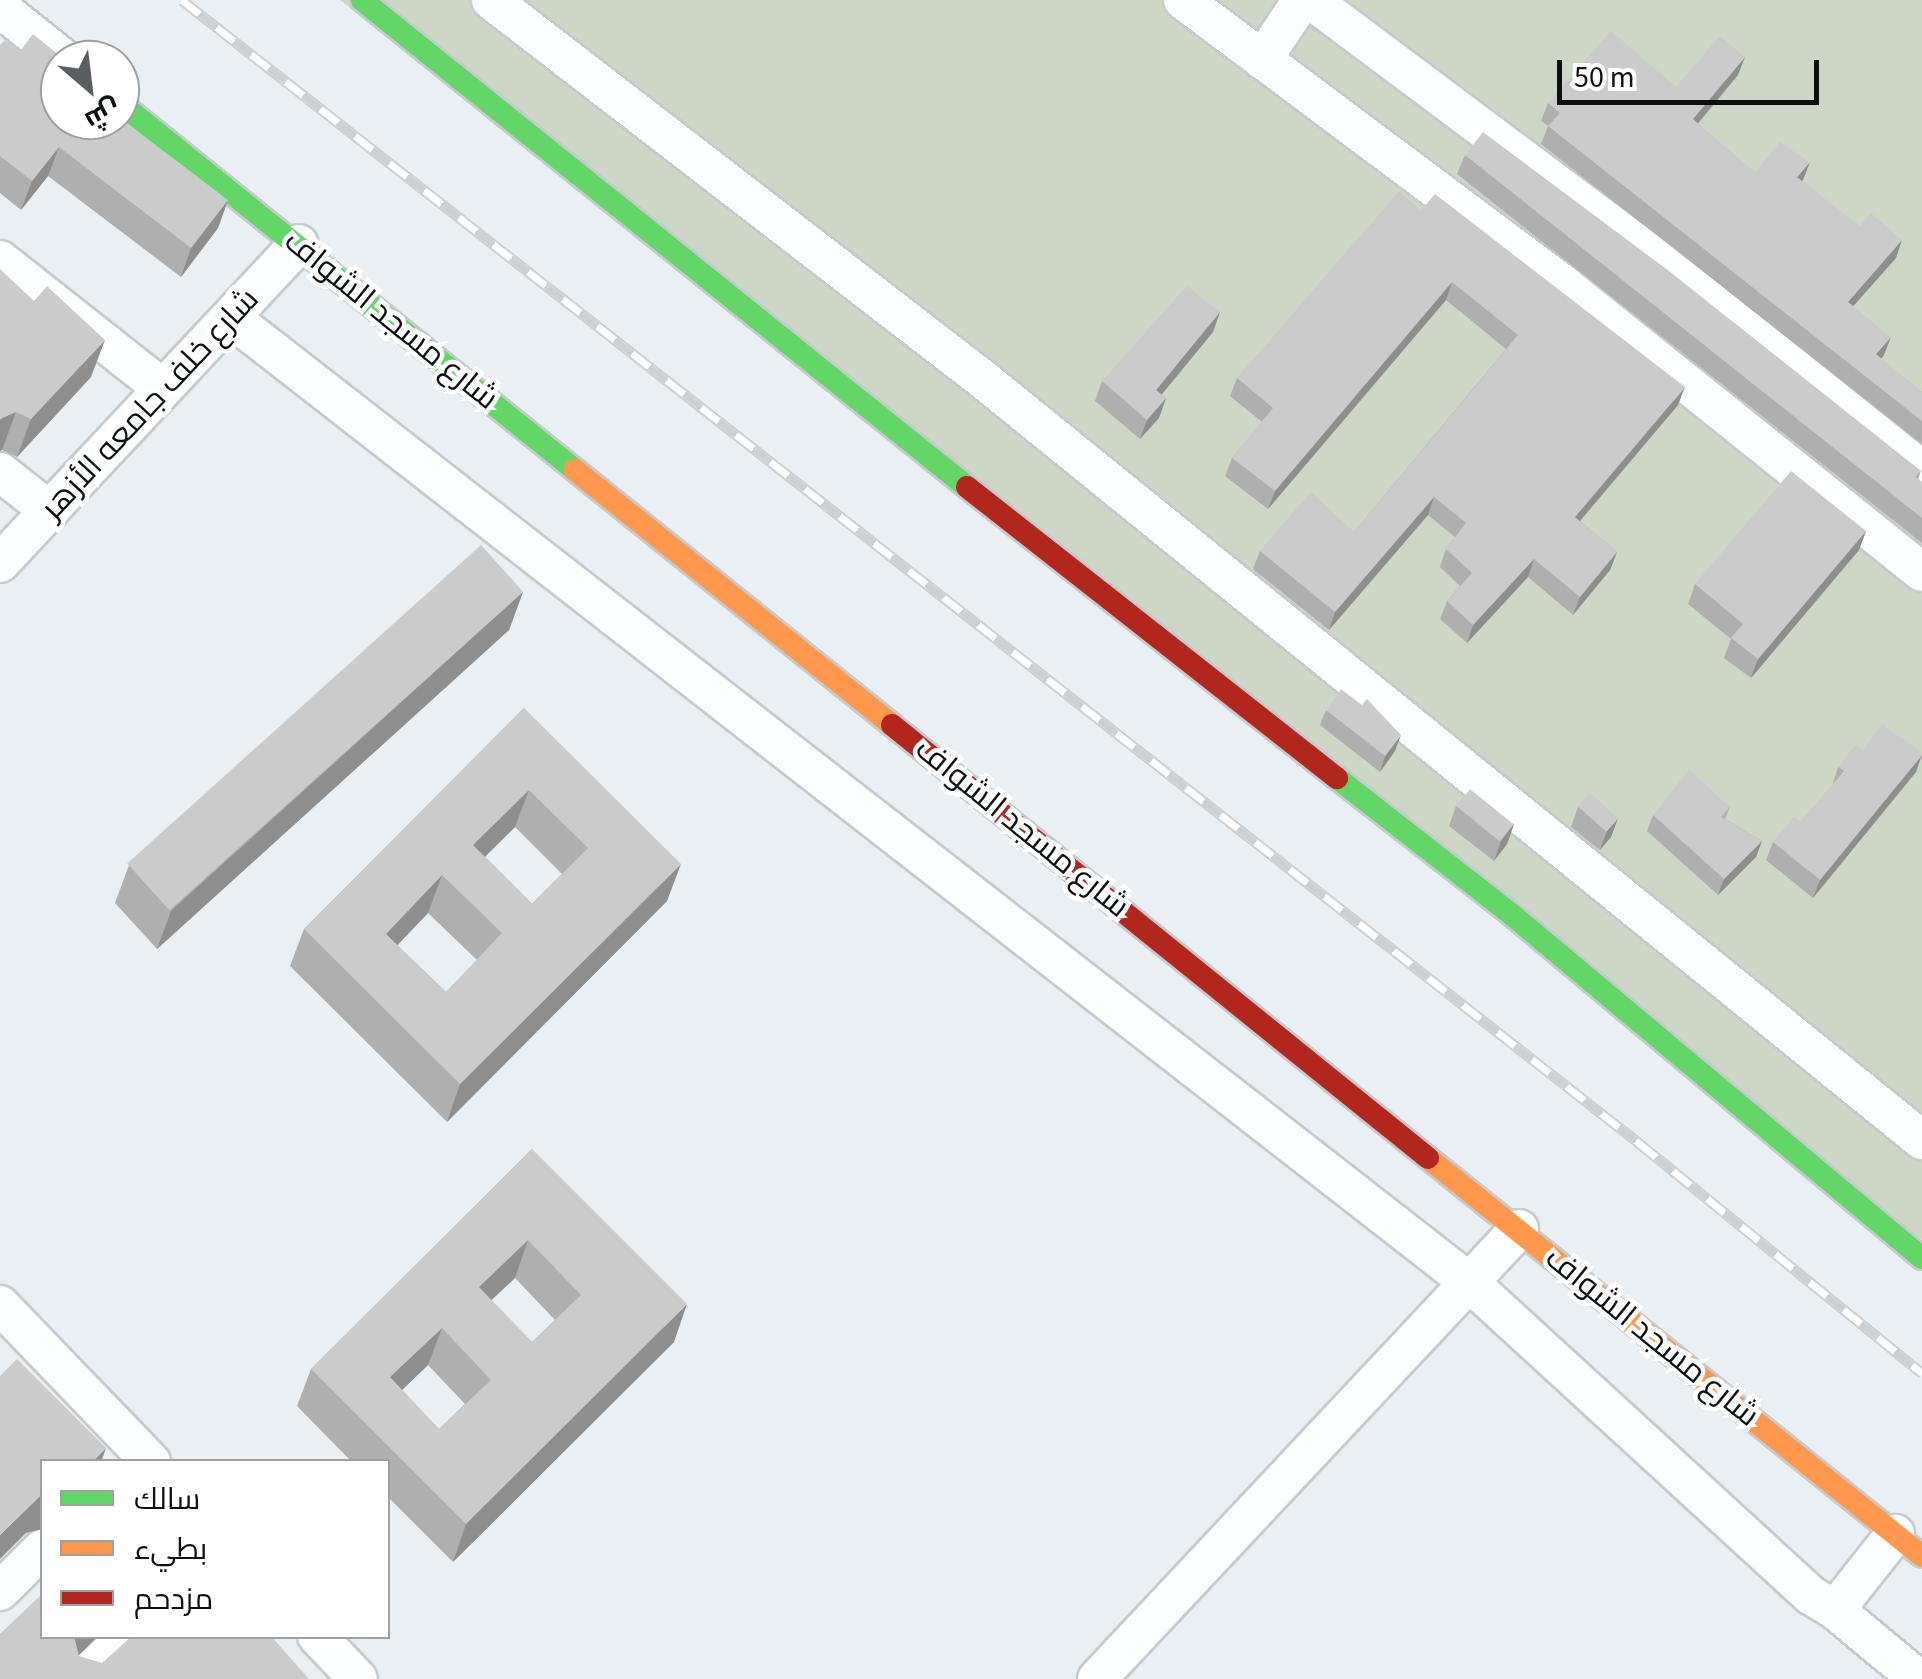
<!DOCTYPE html>
<html>
<head>
<meta charset="utf-8">
<style>
	body { margin:0 }
	#map { position:relative; width:1922px; height:1679px; overflow:hidden; background:#eaeff3; font-family:"Source Sans 3",Cairo,sans-serif }
	div>[style] { position:absolute }
	[style*='--x'] { left:calc(var(--x)*1px); top:calc(var(--y)*1px); width:calc(var(--w)*1px); rotate:calc(var(--a)*1deg) }
	.green>* { inset:0; background:#ced7c5 }
	.roads { filter:drop-shadow(2px 0 #c6cacd) drop-shadow(-2px 0 #c6cacd) drop-shadow(0 2px #c6cacd) drop-shadow(0 -2px #c6cacd) }
	.street>* { height:38px; margin:-19px; padding:0 19px; transform-origin:19px; border-radius:19px; background:#fcfdfd }
	.fast>* { height:22px; margin:-11px; padding:0 11px; transform-origin:11px; border-radius:11px; background:#63d668 }
	.slow>* { height:22px; margin:-11px; padding:0 11px; transform-origin:11px; border-radius:11px; background:#ff974d }
	.jam>* { height:22px; margin:-11px; padding:0 11px; transform-origin:11px; border-radius:11px; background:#b3261e }
	.rail>* { height:11px; margin-top:-5.5px; transform-origin:0; background:repeating-linear-gradient(90deg,#fff 0 22px,#cdcfd0 0 44px); box-sizing:border-box; border-block:2px solid #cdcfd0 }
	.wall>* { inset:0; background:#afafaf }
	.shaded-wall>* { inset:0; background:#8e8e8f }
	.building>* { inset:0; background:#cbcbcc; transform-origin:0 0 }
	span { translate:-50% -50%; white-space:nowrap; text-align:center; line-height:1.15; -webkit-text-stroke:9px #fff; paint-order:stroke }
	.street-label { font-size:32px; color:#0d1013 }
	.legend { position:absolute; left:40px; top:1459px; width:350px; height:180px; box-sizing:border-box; background:#fff; border:2px solid #9e9fa1; margin:0; padding:12px 18px; list-style:none; font-size:30px; color:#0d1013 }
	.legend li { display:flex; align-items:center; gap:20px; height:50px }
	.legend b { width:50px; border:2px solid #9e9fa1 }
	.north { position:absolute; left:40px; top:40px; width:100px; height:100px; box-sizing:border-box; background:#fff; border:2px solid #9e9fa1; border-radius:50%; rotate:152deg; font-size:28px; font-weight:700; line-height:40px; text-align:center; color:#0d1013 }
	.north::after { content:''; display:block; margin:auto; width:35px; height:45px; background:#5a5e61; clip-path:polygon(50% 0,100% 100%,50% 72%,0 100%) }
	.scale { position:absolute; left:1557px; top:60px; width:262px; height:45px; box-sizing:border-box; border:5px solid #0d1013; border-top:0; padding-left:12px; font-size:30px; line-height:35px; white-space:nowrap; color:#0d1013; -webkit-text-stroke:8px #fff; paint-order:stroke }
</style>
</head>
<body>
<div id="map">
	<div class="green">
		<i style="clip-path:polygon(340px 0,1922px 0,1922px 1240px)"></i>
	</div>
	<div class="roads">
		<div class="street">
			<i style="--x:491;--y:0;--w:624;--a:37.64"></i>
			<i style="--x:985;--y:381;--w:1206;--a:39.01"></i>
			<i style="--x:1183;--y:0;--w:477;--a:36.8"></i>
			<i style="--x:1565;--y:286;--w:457;--a:38.7"></i>
			<i style="--x:1311;--y:0;--w:456;--a:36.8"></i>
			<i style="--x:1676;--y:273;--w:315;--a:38.7"></i>
			<i style="--x:0;--y:8;--w:83;--a:38.7"></i>
			<i style="--x:1262;--y:60;--w:72;--a:-56.3"></i>
			<i style="--x:0;--y:260;--w:206;--a:38.3"></i>
			<i style="--x:231;--y:318;--w:1569;--a:37.91"></i>
			<i style="--x:1469;--y:1282;--w:465;--a:42.5"></i>
			<i style="--x:1812;--y:1596;--w:27;--a:31"></i>
			<i style="--x:1835;--y:1610;--w:97;--a:-51.7"></i>
			<i style="--x:0;--y:472;--w:63;--a:38"></i>
			<i style="--x:0;--y:563;--w:437;--a:-46.9"></i>
			<i style="--x:0;--y:1305;--w:218;--a:46.1"></i>
			<i style="--x:0;--y:1591;--w:59;--a:-45"></i>
			<i style="--x:1835;--y:1610;--w:108;--a:39.7"></i>
			<i style="--x:317;--y:1636;--w:59;--a:46.4"></i>
			<i style="--x:82;--y:1679;--w:62;--a:-43.7"></i>
			<i style="--x:1097;--y:1679;--w:617;--a:-46.84"></i>
		</div>
		<div class="fast">
			<i style="--x:362;--y:0;--w:777;--a:38.83"></i>
			<i style="--x:120;--y:103;--w:585;--a:38.89"></i>
			<i style="--x:1337;--y:778;--w:221;--a:38"></i>
			<i style="--x:1511;--y:914;--w:536;--a:39.93"></i>
		</div>
		<div class="slow">
			<i style="--x:575;--y:470;--w:407;--a:38.8"></i>
			<i style="--x:1428;--y:1158;--w:634;--a:38.86"></i>
		</div>
		<div class="jam">
			<i style="--x:967;--y:487;--w:471;--a:38.2"></i>
			<i style="--x:892;--y:725;--w:689;--a:38.93"></i>
		</div>
	</div>
	<div class="rail">
		<i style="--x:182;--y:0;--w:1852;--a:38.11"></i>
		<i style="--x:1639;--y:1143;--w:365;--a:39.1"></i>
	</div>
	<div class="wall">
		<i style="clip-path:polygon(0 45px,60px 120px,228px 200px,218px 228px,181px 277px,48px 176px,21px 210px,0 193px)"></i>
		<i style="clip-path:polygon(1738px 75px,1698px 124px,1755px 173px,1803px 180px,1802px 181px,1896px 258px,1853px 306px,1884px 355px,1881px 359px,1922px 392px,1922px 444px,1541px 144px,1548px 126px,1541px 121px,1548px 103px,1676px 87px)"></i>
		<i style="clip-path:polygon(1465px 155px,1921px 471px,1918px 479px,1922px 482px,1922px 543px,1457px 174px)"></i>
		<i style="clip-path:polygon(1421px 210px,1678px 405px,1580px 521px,1617px 552px,1610px 570px,1573px 615px,1528px 577px,1467px 643px,1440px 619px,1447px 601px,1460px 586px,1440px 567px,1446px 549px,1455px 537px,1428px 515px,1329px 630px,1253px 569px,1260px 551px,1354px 532px,1506px 349px,1446px 300px,1268px 509px,1225px 476px,1232px 458px,1262px 422px,1230px 396px,1237px 378px)"></i>
		<i style="clip-path:polygon(0 269px,91px 377px,17px 457px,2px 450px)"></i>
		<i style="clip-path:polygon(1220px 312px,1213px 332px,1161px 395px,1166px 398px,1159px 418px,1140px 439px,1095px 401px,1102px 381px)"></i>
		<i style="clip-path:polygon(1866px 531px,1859px 550px,1751px 678px,1724px 658px,1731px 639px,1688px 604px,1695px 584px)"></i>
		<i style="clip-path:polygon(523px 592px,509px 630px,157px 949px,115px 903px,129px 865px)"></i>
		<i style="clip-path:polygon(evenodd,524px 708px,667px 901px,447px 1122px,290px 966px,304px 929px,524px 708px,515px 827px,562px 874px,532px 904px,485px 857px,515px 827px,524px 708px,428px 913px,477px 960px,446px 992px,397px 945px,428px 913px)"></i>
		<i style="clip-path:polygon(1326px 710px,1395px 751px,1380px 772px,1320px 725px)"></i>
		<i style="clip-path:polygon(1863px 750px,1916px 772px,1813px 898px,1766px 860px,1773px 842px,1801px 822px,1832px 786px,1838px 767px)"></i>
		<i style="clip-path:polygon(1456px 806px,1514px 824px,1507px 844px,1494px 861px,1449px 826px)"></i>
		<i style="clip-path:polygon(1578px 807px,1618px 818px,1611px 837px,1600px 850px,1571px 827px)"></i>
		<i style="clip-path:polygon(1730px 807px,1725px 819px,1762px 841px,1756px 857px,1718px 895px,1647px 831px,1653px 815px)"></i>
		<i style="clip-path:polygon(evenodd,532px 1149px,674px 1342px,453px 1562px,388px 1497px,388px 1462px,352px 1462px,297px 1406px,311px 1369px,532px 1149px,515px 1278px,555px 1320px,532px 1342px,491px 1300px,515px 1278px,532px 1149px,428px 1365px,465px 1404px,439px 1429px,402px 1390px,428px 1365px)"></i>
	</div>
	<div class="shaded-wall">
		<i style="clip-path:polygon(1745px 57px,1738px 75px,1686px 137px,1693px 119px)"></i>
		<i style="clip-path:polygon(59px 147px,48px 176px,21px 210px,32px 181px)"></i>
		<i style="clip-path:polygon(1810px 162px,1803px 180px,1790px 195px,1797px 177px)"></i>
		<i style="clip-path:polygon(228px 200px,218px 228px,181px 277px,191px 248px)"></i>
		<i style="clip-path:polygon(1902px 240px,1896px 258px,1841px 320px,1848px 302px)"></i>
		<i style="clip-path:polygon(1452px 282px,1446px 300px,1268px 509px,1275px 491px)"></i>
		<i style="clip-path:polygon(1220px 312px,1213px 332px,1149px 410px,1156px 390px)"></i>
		<i style="clip-path:polygon(1891px 337px,1884px 355px,1870px 373px,1876px 354px)"></i>
		<i style="clip-path:polygon(105px 340px,91px 377px,17px 457px,31px 419px)"></i>
		<i style="clip-path:polygon(1685px 387px,1678px 405px,1568px 535px,1575px 517px)"></i>
		<i style="clip-path:polygon(1166px 398px,1159px 418px,1140px 439px,1147px 420px)"></i>
		<i style="clip-path:polygon(16px 412px,2px 450px,0 451px,0 419px)"></i>
		<i style="clip-path:polygon(1434px 497px,1428px 515px,1329px 630px,1335px 612px)"></i>
		<i style="clip-path:polygon(1866px 531px,1859px 550px,1751px 678px,1758px 659px)"></i>
		<i style="clip-path:polygon(1617px 552px,1610px 570px,1573px 615px,1580px 597px)"></i>
		<i style="clip-path:polygon(1534px 559px,1528px 577px,1467px 643px,1473px 625px)"></i>
		<i style="clip-path:polygon(523px 592px,509px 630px,157px 949px,171px 911px)"></i>
		<i style="clip-path:polygon(1401px 735px,1395px 751px,1380px 772px,1385px 756px)"></i>
		<i style="clip-path:polygon(1922px 755px,1916px 772px,1813px 898px,1820px 880px)"></i>
		<i style="clip-path:polygon(529px 790px,515px 827px,459px 882px,473px 845px)"></i>
		<i style="clip-path:polygon(1618px 818px,1611px 837px,1600px 850px,1607px 831px)"></i>
		<i style="clip-path:polygon(1514px 824px,1507px 844px,1494px 861px,1501px 841px)"></i>
		<i style="clip-path:polygon(1762px 841px,1756px 857px,1718px 895px,1724px 879px)"></i>
		<i style="clip-path:polygon(681px 864px,667px 901px,447px 1122px,460px 1084px)"></i>
		<i style="clip-path:polygon(442px 875px,428px 913px,372px 972px,386px 934px)"></i>
		<i style="clip-path:polygon(528px 1240px,515px 1278px,465px 1325px,479px 1287px)"></i>
		<i style="clip-path:polygon(687px 1304px,674px 1342px,453px 1562px,466px 1524px)"></i>
		<i style="clip-path:polygon(442px 1328px,428px 1365px,377px 1414px,390px 1377px)"></i>
		<i style="clip-path:polygon(106px 1448px,101px 1462px,92px 1462px)"></i>
		<i style="clip-path:polygon(42px 1495px,42px 1529px,26px 1533px,0 1559px,0 1535px,40px 1496px)"></i>
		<i style="clip-path:polygon(74px 1636px,98px 1636px,60px 1674px)"></i>
	</div>
	<div class="building">
		<i style="clip-path:polygon(1611px 31px,1676px 87px,1720px 36px,1745px 57px,1693px 119px,1755px 173px,1780px 142px,1810px 162px,1797px 177px,1860px 226px,1871px 213px,1902px 240px,1848px 302px,1891px 337px,1876px 354px,1922px 392px,1922px 421px,1548px 126px,1560px 113px,1548px 103px)"></i>
		<i style="clip-path:polygon(33px 34px,65px 60px,60px 60px,60px 120px,120px 120px,120px 118px,228px 200px,191px 248px,59px 147px,32px 181px,0 156px,0 45px,5px 40px,20px 51px)"></i>
		<i style="clip-path:polygon(1483px 132px,1669px 271px,1921px 471px,1915px 477px,1922px 482px,1922px 518px,1465px 155px)"></i>
		<i style="clip-path:polygon(1399px 191px,1421px 210px,1435px 194px,1685px 387px,1575px 517px,1617px 552px,1580px 597px,1534px 559px,1473px 625px,1447px 601px,1472px 573px,1446px 549px,1466px 523px,1434px 497px,1335px 612px,1260px 551px,1311px 492px,1354px 532px,1518px 335px,1452px 282px,1275px 491px,1232px 458px,1273px 408px,1237px 378px)"></i>
		<i style="clip-path:polygon(0 269px,34px 301px,47px 286px,105px 340px,31px 419px,16px 412px,0 419px)"></i>
		<i style="clip-path:polygon(1187px 286px,1220px 312px,1156px 390px,1166px 398px,1147px 420px,1102px 381px)"></i>
		<i style="clip-path:polygon(1791px 471px,1866px 531px,1758px 659px,1731px 638px,1743px 624px,1695px 584px)"></i>
		<i style="left:481px;top:545px;width:63px;height:476px;rotate:48deg"></i>
		<i style="clip-path:polygon(1341px 689px,1362px 705px,1367px 699px,1401px 735px,1385px 756px,1326px 710px)"></i>
		<i style="clip-path:polygon(evenodd,524px 708px,681px 864px,460px 1084px,304px 929px,524px 708px,529px 790px,588px 848px,532px 904px,473px 845px,529px 790px,524px 708px,442px 875px,502px 933px,446px 992px,386px 934px,442px 875px)"></i>
		<i style="clip-path:polygon(1882px 724px,1922px 753px,1922px 755px,1820px 880px,1773px 842px,1794px 817px,1801px 822px,1844px 771px,1838px 767px,1856px 744px,1863px 750px)"></i>
		<i style="clip-path:polygon(1689px 770px,1730px 807px,1721px 817px,1762px 841px,1724px 879px,1653px 815px)"></i>
		<i style="left:1470px;top:789px;width:56px;height:22px;rotate:39deg"></i>
		<i style="left:1590px;top:793px;width:38px;height:18px;rotate:42deg"></i>
		<i style="clip-path:polygon(evenodd,532px 1149px,687px 1304px,466px 1524px,311px 1369px,532px 1149px,528px 1240px,581px 1295px,532px 1342px,479px 1287px,528px 1240px,532px 1149px,442px 1328px,491px 1380px,439px 1429px,390px 1377px,442px 1328px)"></i>
		<i style="clip-path:polygon(17px 1359px,106px 1448px,92px 1462px,42px 1462px,42px 1495px,40px 1496px,0 1535px,0 1376px)"></i>
		<i style="clip-path:polygon(42px 1594px,42px 1636px,74px 1636px,79px 1656px,102px 1663px,132px 1636px,271px 1636px,309px 1679px,0 1679px,0 1634px)"></i>
	</div>
	<div class="street-label">
		<span style="left:391px;top:320px;rotate:39deg">شارع مسجد الشواف</span>
		<span style="left:150px;top:404px;rotate:-47deg">شارع خلف جامعه الأزهر</span>
		<span style="left:1022px;top:828px;rotate:39deg">شارع مسجد الشواف</span>
		<span style="left:1652px;top:1337px;rotate:39deg">شارع مسجد الشواف</span>
	</div>
	<ul class="legend">
	<li><b style="height:12px;background:#63d668"></b>سالك</li>
	<li><b style="height:12px;background:#ff974d"></b>بطيء</li>
	<li><b style="height:12px;background:#b3261e"></b>مزدحم</li>
	</ul>
	<div class="north">ش</div>
	<div class="scale">50 m</div>
</div>
</body>
</html>
